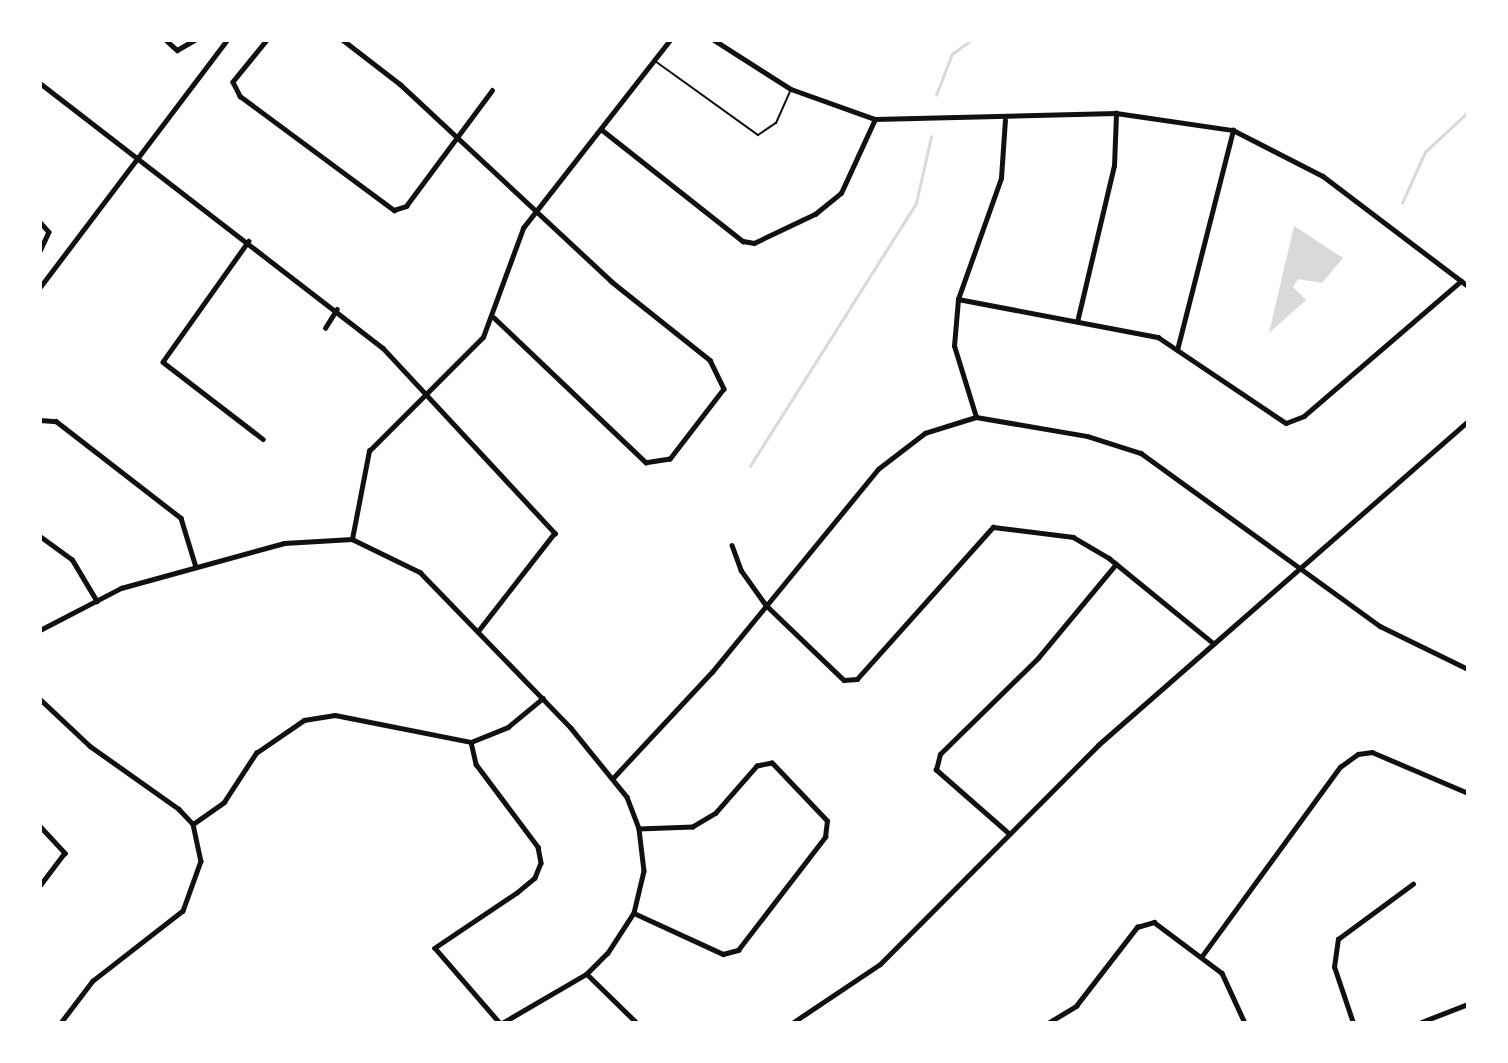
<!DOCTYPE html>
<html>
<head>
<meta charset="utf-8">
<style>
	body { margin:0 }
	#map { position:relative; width:1508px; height:1063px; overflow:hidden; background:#fff; font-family:"Exo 2",sans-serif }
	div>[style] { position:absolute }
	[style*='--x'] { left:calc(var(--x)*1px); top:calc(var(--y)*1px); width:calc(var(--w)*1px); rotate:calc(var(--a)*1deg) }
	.water>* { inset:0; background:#d9d9d9 }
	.stream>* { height:2.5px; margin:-1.25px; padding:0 1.25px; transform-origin:1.25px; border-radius:1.25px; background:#d9d9d9 }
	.service>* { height:2px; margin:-1px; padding:0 1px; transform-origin:1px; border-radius:1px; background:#111 }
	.minor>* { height:4.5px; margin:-2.25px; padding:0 2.25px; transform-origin:2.25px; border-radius:2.25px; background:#111 }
	.tertiary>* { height:5px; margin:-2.5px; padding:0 2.5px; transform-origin:2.5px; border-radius:2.5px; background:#111 }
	span { translate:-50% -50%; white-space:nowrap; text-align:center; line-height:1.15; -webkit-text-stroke:5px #fff; paint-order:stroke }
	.frame { position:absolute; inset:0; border:42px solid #fff; pointer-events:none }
</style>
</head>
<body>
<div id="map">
	<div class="water">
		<i style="clip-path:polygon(1294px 226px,1343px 258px,1322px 283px,1298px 279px,1293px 287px,1306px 300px,1269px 333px)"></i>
	</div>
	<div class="stream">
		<i style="--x:936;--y:95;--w:44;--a:-68.7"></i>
		<i style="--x:952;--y:54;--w:24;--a:-36"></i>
		<i style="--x:1402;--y:203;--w:56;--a:-65.7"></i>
		<i style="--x:1425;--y:152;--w:59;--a:-42.9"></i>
		<i style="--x:750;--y:466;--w:311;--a:-57.7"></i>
		<i style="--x:916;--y:203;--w:68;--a:-77.2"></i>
	</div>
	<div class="service">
		<i style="--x:655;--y:61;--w:127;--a:35.7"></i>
		<i style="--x:758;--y:135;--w:22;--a:-34"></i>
		<i style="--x:776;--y:123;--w:37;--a:-66"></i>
	</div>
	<div class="minor">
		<i style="--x:166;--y:40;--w:15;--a:42"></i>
		<i style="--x:177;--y:50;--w:20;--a:-30"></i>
		<i style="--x:267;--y:40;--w:54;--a:129"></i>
		<i style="--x:233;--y:82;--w:16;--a:63"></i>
		<i style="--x:240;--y:96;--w:192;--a:36.5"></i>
		<i style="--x:394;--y:210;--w:13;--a:-18"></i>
		<i style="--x:406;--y:206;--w:144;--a:-53.4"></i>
		<i style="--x:343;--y:40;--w:72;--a:37.7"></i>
		<i style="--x:400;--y:84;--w:289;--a:43"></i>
		<i style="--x:611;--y:281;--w:127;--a:38.6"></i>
		<i style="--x:710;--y:360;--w:32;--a:64"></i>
		<i style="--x:724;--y:389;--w:88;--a:127.6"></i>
		<i style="--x:670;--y:459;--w:24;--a:171"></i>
		<i style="--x:646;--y:463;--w:210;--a:-136.4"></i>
		<i style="--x:714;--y:40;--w:91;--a:32.5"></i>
		<i style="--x:791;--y:89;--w:89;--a:19.7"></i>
		<i style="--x:875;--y:119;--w:241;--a:-1.4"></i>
		<i style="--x:1116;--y:113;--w:118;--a:8.3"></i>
		<i style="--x:1233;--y:130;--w:101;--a:27.1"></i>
		<i style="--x:1323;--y:176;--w:182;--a:37.2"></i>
		<i style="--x:40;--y:83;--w:433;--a:37.7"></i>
		<i style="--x:383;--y:348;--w:253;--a:47.1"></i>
		<i style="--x:555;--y:533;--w:125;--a:127.9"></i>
		<i style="--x:601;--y:129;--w:181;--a:38.3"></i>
		<i style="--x:743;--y:241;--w:11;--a:10"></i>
		<i style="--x:754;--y:243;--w:68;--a:-25.4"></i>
		<i style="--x:815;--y:214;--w:33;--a:-39"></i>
		<i style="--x:841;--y:193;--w:81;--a:-65.3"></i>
		<i style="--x:40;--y:222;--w:13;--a:48"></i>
		<i style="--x:49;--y:232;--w:21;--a:115"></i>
		<i style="--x:249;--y:241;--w:148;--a:125.4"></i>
		<i style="--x:163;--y:362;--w:126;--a:37.6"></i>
		<i style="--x:958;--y:299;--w:204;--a:10.8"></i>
		<i style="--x:1158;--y:337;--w:154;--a:33.9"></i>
		<i style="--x:1286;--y:423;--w:19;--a:-21"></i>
		<i style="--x:1304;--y:416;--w:207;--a:-40.7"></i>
		<i style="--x:1077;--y:322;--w:160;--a:-76.7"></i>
		<i style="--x:1114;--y:166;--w:53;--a:-87.8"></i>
		<i style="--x:325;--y:328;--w:22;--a:-58"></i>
		<i style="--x:1177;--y:350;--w:227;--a:-75.7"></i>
		<i style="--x:976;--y:417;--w:74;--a:-107.2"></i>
		<i style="--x:954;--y:346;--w:47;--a:-85.1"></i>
		<i style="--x:958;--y:299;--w:128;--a:-70.4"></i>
		<i style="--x:1001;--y:178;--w:58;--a:-86.1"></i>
		<i style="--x:40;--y:420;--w:16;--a:4"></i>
		<i style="--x:56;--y:421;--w:158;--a:37.8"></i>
		<i style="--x:181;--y:518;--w:51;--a:73"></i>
		<i style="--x:40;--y:536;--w:39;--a:36"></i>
		<i style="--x:72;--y:559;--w:49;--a:59.2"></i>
		<i style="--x:352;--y:539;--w:90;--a:-79.1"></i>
		<i style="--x:369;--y:451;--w:161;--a:-45"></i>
		<i style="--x:483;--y:337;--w:116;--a:-69.8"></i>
		<i style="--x:523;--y:228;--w:239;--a:-52"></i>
		<i style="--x:732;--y:545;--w:27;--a:70"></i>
		<i style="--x:741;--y:570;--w:43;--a:54.5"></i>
		<i style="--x:766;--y:605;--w:108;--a:43.9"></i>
		<i style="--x:844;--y:680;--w:13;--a:-4"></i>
		<i style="--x:857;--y:679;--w:204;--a:-48.2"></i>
		<i style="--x:993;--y:527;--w:81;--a:7.1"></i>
		<i style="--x:1073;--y:537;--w:42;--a:30.3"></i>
		<i style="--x:1109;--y:558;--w:133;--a:39.2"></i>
		<i style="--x:40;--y:630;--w:91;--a:-27.4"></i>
		<i style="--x:121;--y:588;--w:169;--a:-15.4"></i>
		<i style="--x:284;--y:543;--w:68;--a:-3.4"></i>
		<i style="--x:352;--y:539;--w:76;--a:25.9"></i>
		<i style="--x:420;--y:572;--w:217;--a:45.9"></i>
		<i style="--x:571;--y:728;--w:89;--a:50.9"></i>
		<i style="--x:627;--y:797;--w:34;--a:69"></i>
		<i style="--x:639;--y:829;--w:42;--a:83.2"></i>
		<i style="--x:644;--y:871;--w:43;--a:103.4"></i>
		<i style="--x:634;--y:913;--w:48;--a:123"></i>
		<i style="--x:608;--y:953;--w:30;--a:135"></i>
		<i style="--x:587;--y:974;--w:97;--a:149.7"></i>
		<i style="--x:40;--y:699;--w:69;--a:43.2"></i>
		<i style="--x:90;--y:746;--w:109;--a:35.3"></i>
		<i style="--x:179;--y:809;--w:21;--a:47"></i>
		<i style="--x:193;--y:824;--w:38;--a:78"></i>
		<i style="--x:201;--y:861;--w:53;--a:109.8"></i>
		<i style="--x:183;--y:911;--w:114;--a:142.1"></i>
		<i style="--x:93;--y:981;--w:53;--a:127.3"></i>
		<i style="--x:471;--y:742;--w:23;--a:77"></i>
		<i style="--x:476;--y:764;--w:104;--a:53.2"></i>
		<i style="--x:538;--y:847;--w:16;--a:79"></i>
		<i style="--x:541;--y:863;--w:16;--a:112"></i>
		<i style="--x:535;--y:878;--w:23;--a:140"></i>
		<i style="--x:517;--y:893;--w:99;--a:146.1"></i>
		<i style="--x:435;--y:948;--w:99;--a:49.1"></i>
		<i style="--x:613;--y:778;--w:145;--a:-47"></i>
		<i style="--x:712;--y:672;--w:262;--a:-50.7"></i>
		<i style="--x:878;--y:469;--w:59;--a:-37.5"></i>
		<i style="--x:925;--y:433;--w:53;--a:-17.4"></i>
		<i style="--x:976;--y:417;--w:113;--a:9.7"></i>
		<i style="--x:1087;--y:436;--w:57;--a:17.5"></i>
		<i style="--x:1141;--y:453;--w:295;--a:35.9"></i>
		<i style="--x:1380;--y:626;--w:98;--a:26"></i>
		<i style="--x:193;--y:824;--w:38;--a:-35"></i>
		<i style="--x:224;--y:802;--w:59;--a:-56.9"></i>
		<i style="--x:256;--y:753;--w:58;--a:-34.5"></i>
		<i style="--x:304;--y:720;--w:31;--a:-9"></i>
		<i style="--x:335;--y:715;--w:139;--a:11.2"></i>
		<i style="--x:471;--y:742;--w:40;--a:-22"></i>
		<i style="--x:508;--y:727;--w:45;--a:-39.6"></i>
		<i style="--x:40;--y:826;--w:37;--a:47"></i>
		<i style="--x:65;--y:853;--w:41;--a:127.1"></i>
		<i style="--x:1008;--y:833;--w:96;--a:-138.8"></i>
		<i style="--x:936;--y:770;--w:16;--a:-76"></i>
		<i style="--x:940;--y:754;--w:137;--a:-44.4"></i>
		<i style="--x:1038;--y:658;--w:122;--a:-50.3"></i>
		<i style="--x:634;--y:913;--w:98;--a:24.7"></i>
		<i style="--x:723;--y:954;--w:16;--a:-15"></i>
		<i style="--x:738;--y:950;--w:143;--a:-52.4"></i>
		<i style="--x:825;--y:837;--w:16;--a:-83"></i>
		<i style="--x:827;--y:821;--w:80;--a:-133.5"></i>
		<i style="--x:772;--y:763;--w:15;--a:169"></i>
		<i style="--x:757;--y:766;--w:62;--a:131.1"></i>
		<i style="--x:716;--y:813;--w:27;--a:149"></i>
		<i style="--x:693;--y:827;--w:54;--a:177.9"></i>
		<i style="--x:1202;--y:956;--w:234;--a:-53.9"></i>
		<i style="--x:1340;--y:767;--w:22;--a:-36"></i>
		<i style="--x:1358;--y:754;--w:14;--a:-8"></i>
		<i style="--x:1372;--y:752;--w:104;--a:23.1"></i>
		<i style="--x:587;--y:974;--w:70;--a:44.4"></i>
		<i style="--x:1048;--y:1023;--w:33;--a:-31"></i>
		<i style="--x:1076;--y:1006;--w:100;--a:-52.3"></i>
		<i style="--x:1137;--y:927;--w:18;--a:-16"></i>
		<i style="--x:1154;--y:922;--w:85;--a:36.9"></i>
		<i style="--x:1222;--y:973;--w:55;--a:65.3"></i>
		<i style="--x:1353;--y:1023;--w:59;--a:-108.7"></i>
		<i style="--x:1334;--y:967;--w:28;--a:-82"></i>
		<i style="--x:1338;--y:939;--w:93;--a:-36.3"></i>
		<i style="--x:1419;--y:1023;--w:53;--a:-21.2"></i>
	</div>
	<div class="tertiary">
		<i style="--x:40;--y:287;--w:310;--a:-52.9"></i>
		<i style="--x:792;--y:1023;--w:106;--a:-33.8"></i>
		<i style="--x:880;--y:964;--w:309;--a:-45.1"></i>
		<i style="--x:1098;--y:745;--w:492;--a:-41.2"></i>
	</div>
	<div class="frame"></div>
</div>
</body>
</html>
